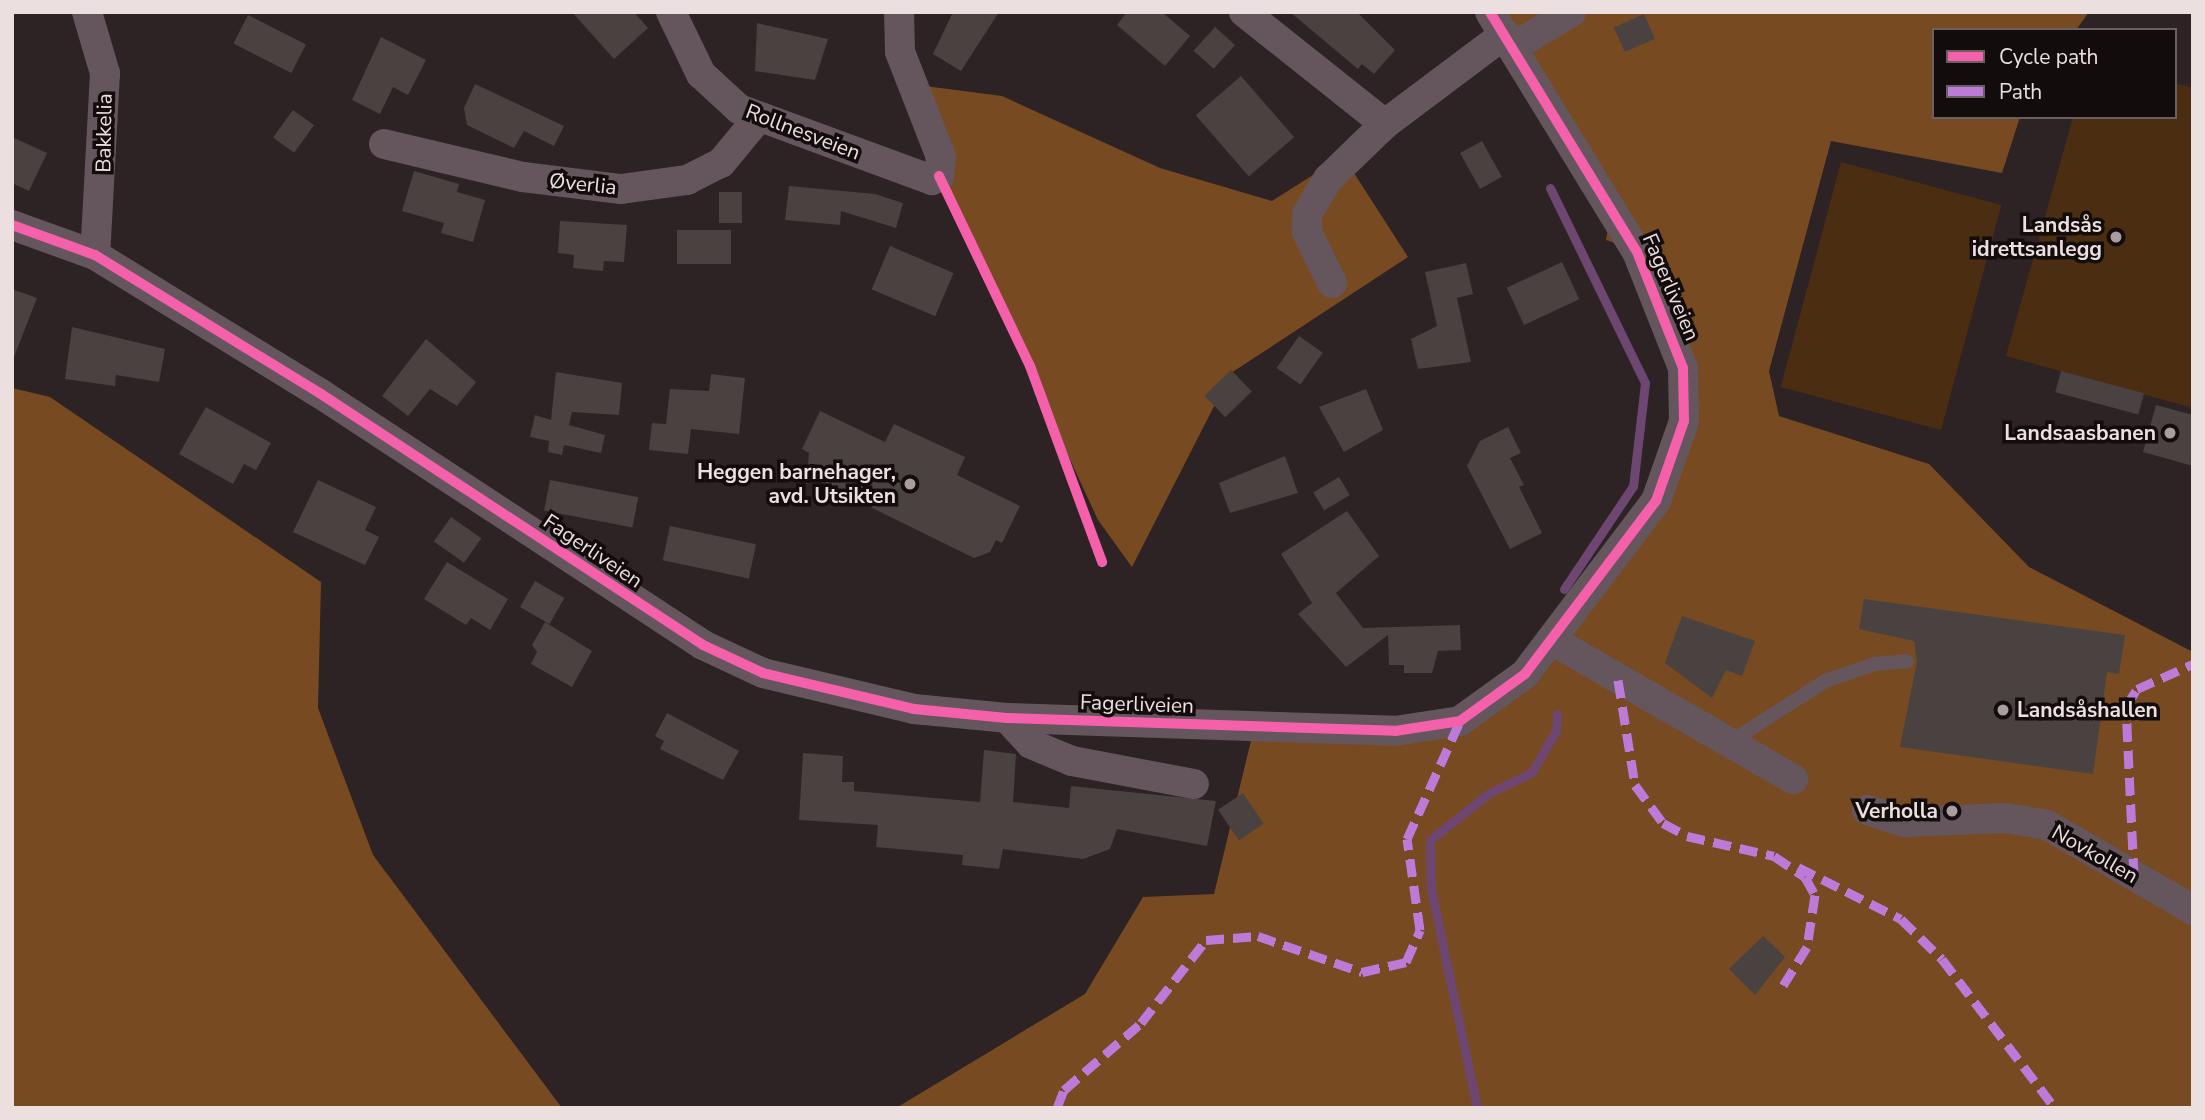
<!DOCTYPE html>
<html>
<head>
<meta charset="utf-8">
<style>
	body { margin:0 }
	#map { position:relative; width:2205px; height:1120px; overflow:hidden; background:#2d2324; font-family:"Nunito Sans",sans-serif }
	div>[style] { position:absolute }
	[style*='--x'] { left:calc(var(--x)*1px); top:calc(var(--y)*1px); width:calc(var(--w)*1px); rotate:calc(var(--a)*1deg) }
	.green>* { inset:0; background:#4b2d11; transform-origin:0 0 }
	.forest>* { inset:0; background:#774a21 }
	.stream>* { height:9px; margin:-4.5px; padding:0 4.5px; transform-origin:4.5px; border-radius:4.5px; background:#6d4672 }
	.building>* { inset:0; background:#494240; transform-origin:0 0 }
	.service>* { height:14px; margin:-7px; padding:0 7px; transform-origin:7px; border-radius:7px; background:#65565e }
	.minor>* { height:30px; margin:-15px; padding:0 15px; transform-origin:15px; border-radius:15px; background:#65565e }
	.quiet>* { height:9px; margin-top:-4.5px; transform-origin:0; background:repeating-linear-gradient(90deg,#bd7bd9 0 18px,transparent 0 27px) }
	.cycleway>* { height:10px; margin:-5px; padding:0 5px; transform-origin:5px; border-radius:5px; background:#f560ab }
	.dots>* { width:19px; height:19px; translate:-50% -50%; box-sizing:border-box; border:4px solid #130c0c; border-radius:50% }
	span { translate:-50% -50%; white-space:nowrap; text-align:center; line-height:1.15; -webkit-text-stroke:7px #130c0c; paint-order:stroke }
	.street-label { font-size:21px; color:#ecdfe0 }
	.poi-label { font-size:21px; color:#ecdfe0; font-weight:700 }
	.right { translate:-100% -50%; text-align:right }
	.left { translate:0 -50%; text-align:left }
	.frame { position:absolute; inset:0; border:14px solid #ecdfe0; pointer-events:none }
	.legend { position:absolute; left:1932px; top:28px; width:245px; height:91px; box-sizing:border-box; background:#130c0c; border:2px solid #6a6061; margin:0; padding:9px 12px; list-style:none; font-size:21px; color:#ecdfe0 }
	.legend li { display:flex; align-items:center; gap:14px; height:35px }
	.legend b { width:35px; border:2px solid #6a6061 }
</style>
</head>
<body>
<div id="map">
	<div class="green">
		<i style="clip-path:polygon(2175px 83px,2193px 88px,2193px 408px,2006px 356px,2073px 117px,2175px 117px)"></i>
		<i style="left:1841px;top:162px;width:166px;height:233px;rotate:15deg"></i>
	</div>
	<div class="forest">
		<i style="clip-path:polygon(1486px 12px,2089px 12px,2076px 30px,1934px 30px,1934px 117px,2020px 117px,2002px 173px,1831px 141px,1769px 371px,1779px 416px,1929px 464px,2029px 567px,2193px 652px,2193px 1108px,896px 1108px,1085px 994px,1143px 897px,1214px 894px,1254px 728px,1468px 723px,1635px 536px,1684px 414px,1624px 246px,1606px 240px,1610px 219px)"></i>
		<i style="clip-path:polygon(917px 85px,1002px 96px,1160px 168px,1272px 201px,1343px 156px,1408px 257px,1231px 373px,1132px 567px,1098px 520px,940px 179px)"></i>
		<i style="clip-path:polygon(12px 388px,50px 397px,321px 582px,318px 708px,373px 855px,562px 1108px,12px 1108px)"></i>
	</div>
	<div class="stream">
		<i style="--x:1550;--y:188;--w:217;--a:64"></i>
		<i style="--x:1645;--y:383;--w:104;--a:96.6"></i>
		<i style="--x:1633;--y:486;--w:124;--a:123.8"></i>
		<i style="--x:1477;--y:1108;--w:223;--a:-101.9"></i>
		<i style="--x:1431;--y:890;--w:50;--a:-91.1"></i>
		<i style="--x:1430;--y:840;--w:75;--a:-38.5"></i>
		<i style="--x:1489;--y:793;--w:47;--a:-25.5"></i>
		<i style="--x:1531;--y:773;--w:49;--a:-59.2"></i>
		<i style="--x:1556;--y:731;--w:17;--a:-87"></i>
	</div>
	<div class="building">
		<i style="clip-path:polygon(572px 12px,634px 12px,648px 28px,614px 59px)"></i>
		<i style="clip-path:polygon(953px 12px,999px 12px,961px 71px,933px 54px)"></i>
		<i style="clip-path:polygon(1127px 12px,1162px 12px,1190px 36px,1165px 66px,1117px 25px)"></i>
		<i style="clip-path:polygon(1290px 12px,1357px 12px,1395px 50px,1374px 74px,1362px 64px,1358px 69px)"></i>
		<i style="left:1644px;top:14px;width:27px;height:33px;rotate:66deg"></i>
		<i style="left:248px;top:15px;width:65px;height:32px;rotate:27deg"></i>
		<i style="clip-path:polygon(757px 23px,828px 39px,815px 80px,755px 71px)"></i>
		<i style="left:1215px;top:27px;width:27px;height:32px;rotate:42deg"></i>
		<i style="clip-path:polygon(381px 37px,426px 60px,408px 95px,393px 87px,380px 114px,352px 100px)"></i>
		<i style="left:1241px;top:76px;width:81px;height:60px;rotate:49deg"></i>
		<i style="clip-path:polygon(475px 84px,564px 126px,554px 146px,524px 131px,514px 148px,467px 125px,464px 108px)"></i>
		<i style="left:293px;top:110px;width:26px;height:34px;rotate:36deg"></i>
		<i style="clip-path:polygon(12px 137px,47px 153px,29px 191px,12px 183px)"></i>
		<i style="left:1482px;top:141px;width:41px;height:25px;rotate:61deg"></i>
		<i style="clip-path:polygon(414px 171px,459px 184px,457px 192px,485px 200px,473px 242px,441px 233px,444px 223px,402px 211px)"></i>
		<i style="clip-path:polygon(789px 186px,875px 194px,903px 203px,896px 228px,841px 211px,840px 225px,785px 220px)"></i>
		<i style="left:719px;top:192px;width:23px;height:31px"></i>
		<i style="clip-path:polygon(560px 221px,627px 225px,624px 262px,604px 261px,603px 271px,573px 268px,574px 255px,558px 253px)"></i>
		<i style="left:677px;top:230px;width:54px;height:34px"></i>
		<i style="left:890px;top:246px;width:69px;height:47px;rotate:23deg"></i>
		<i style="left:1562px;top:262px;width:41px;height:61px;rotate:65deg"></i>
		<i style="clip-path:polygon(1466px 263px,1473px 294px,1457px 298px,1471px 362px,1418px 369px,1411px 339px,1437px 326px,1425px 272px)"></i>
		<i style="clip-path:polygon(12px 289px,37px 298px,14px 357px,12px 357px)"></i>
		<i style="clip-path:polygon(72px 327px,165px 349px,159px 382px,116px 375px,115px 386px,65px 379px)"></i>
		<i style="left:1299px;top:336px;width:29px;height:39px;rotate:35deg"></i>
		<i style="clip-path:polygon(426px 339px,476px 382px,457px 406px,430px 389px,408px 416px,382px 396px)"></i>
		<i style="left:1231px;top:370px;width:30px;height:37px;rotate:46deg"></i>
		<i style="left:2061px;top:371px;width:86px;height:22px;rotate:15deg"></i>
		<i style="clip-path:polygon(556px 372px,622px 383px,619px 415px,572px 412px,569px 425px,605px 435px,601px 453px,564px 445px,562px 455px,548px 452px,549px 441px,530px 437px,535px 415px,551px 420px)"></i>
		<i style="clip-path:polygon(711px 374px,745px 378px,739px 434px,691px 429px,688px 454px,649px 450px,652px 423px,666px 424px,670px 389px,709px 391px)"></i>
		<i style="clip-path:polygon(1366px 389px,1383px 430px,1344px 452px,1319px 407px)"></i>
		<i style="clip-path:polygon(2156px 405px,2193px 415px,2193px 466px,2143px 452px)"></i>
		<i style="clip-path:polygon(206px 407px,271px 443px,256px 470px,244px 464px,233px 484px,179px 454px)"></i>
		<i style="clip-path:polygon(820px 411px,885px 442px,894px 424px,965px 457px,957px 475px,1020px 506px,1002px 543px,996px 540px,990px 552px,974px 558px,807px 476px,809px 453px,802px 449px)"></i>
		<i style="clip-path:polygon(1508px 427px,1521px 453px,1510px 458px,1524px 485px,1519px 487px,1542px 533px,1510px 549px,1467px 466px,1480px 441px)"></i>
		<i style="clip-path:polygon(1285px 456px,1298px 493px,1230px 513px,1219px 483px)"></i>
		<i style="left:1339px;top:477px;width:21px;height:30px;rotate:59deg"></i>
		<i style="clip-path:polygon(318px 480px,376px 507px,365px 530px,379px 537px,365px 565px,293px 532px)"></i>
		<i style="left:550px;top:480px;width:90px;height:31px;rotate:11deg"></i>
		<i style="clip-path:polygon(1347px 511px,1379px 556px,1336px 593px,1363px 628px,1460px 625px,1461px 650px,1438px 651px,1432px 673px,1404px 673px,1404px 665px,1389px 665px,1388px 635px,1346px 667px,1298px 614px,1312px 603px,1281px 554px)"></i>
		<i style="left:451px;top:517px;width:37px;height:30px;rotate:35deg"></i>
		<i style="left:670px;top:526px;width:88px;height:35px;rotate:12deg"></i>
		<i style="clip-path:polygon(447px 562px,508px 599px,490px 630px,471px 618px,466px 625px,424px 599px)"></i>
		<i style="left:535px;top:581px;width:34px;height:30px;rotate:30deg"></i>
		<i style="clip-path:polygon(1864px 599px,2125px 635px,2119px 674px,2107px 672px,2093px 774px,1900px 747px,1917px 661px,1914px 641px,1859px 629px)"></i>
		<i style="clip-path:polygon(1682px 616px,1755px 641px,1742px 676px,1726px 670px,1712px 698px,1665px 663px)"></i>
		<i style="clip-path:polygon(545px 622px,592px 651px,572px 687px,531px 664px,537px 652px,532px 645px)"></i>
		<i style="clip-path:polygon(667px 713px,739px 751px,723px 780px,660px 749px,664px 741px,655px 736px)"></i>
		<i style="clip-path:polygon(984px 750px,1016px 754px,1013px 802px,1069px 808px,1071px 786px,1216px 801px,1207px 846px,1117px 829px,1110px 849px,1083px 859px,1003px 849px,999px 869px,962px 865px,963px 855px,876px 847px,878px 825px,799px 820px,803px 753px,843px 756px,842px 782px,854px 782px,854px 791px,980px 802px)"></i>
		<i style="left:1243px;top:793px;width:37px;height:30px;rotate:56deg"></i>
		<i style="clip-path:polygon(1763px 936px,1785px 957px,1755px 995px,1729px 969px)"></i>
	</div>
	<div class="service">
		<i style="--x:1727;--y:744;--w:117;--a:-32.7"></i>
		<i style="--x:1825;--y:681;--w:53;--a:-18.8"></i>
		<i style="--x:1875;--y:664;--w:32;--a:-5"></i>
	</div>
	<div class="minor">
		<i style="--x:87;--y:12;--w:64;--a:73.6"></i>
		<i style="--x:105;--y:73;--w:182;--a:93.1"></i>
		<i style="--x:671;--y:12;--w:69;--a:64.2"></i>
		<i style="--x:701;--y:74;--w:52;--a:42.6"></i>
		<i style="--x:739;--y:109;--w:206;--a:20.2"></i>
		<i style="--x:932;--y:180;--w:8;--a:-30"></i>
		<i style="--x:939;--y:176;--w:19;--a:-84"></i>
		<i style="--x:941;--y:157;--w:113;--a:-111.3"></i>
		<i style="--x:900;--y:52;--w:40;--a:-91.4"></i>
		<i style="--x:1244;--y:12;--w:180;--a:38.5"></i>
		<i style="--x:1385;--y:124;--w:150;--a:-36.9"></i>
		<i style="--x:1513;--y:47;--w:68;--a:-31.1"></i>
		<i style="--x:384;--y:144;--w:143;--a:13.4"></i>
		<i style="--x:523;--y:177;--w:99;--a:7"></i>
		<i style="--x:621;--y:189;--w:67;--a:-7.8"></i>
		<i style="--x:687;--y:180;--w:38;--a:-27"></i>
		<i style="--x:721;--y:163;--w:60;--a:-50.4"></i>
		<i style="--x:12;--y:225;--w:88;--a:19.9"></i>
		<i style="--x:95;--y:255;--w:265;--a:31.6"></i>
		<i style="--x:321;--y:394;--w:457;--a:33.3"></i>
		<i style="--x:703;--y:645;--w:66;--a:25"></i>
		<i style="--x:763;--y:673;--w:155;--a:13.4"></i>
		<i style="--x:914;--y:709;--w:93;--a:5.5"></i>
		<i style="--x:1007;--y:718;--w:388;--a:1.9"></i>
		<i style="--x:1395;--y:731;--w:66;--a:-8.7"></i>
		<i style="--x:1460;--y:721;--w:80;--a:-35.9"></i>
		<i style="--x:1525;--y:674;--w:217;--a:-52.9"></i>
		<i style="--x:1656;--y:501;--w:85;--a:-70.7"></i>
		<i style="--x:1684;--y:421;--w:53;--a:-91.1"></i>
		<i style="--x:1683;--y:368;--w:125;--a:-111.6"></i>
		<i style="--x:1637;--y:252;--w:281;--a:-121.5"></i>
		<i style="--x:1332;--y:283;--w:57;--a:-116.1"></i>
		<i style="--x:1307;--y:232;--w:18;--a:-90"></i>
		<i style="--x:1307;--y:214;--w:41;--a:-59"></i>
		<i style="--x:1328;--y:179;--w:79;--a:-44"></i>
		<i style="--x:1553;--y:641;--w:277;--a:29.9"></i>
		<i style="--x:1007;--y:718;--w:35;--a:47"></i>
		<i style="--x:1031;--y:744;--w:44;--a:22.5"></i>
		<i style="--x:1072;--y:761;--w:124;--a:10.7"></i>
		<i style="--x:1867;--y:810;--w:40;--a:18"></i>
		<i style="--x:1905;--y:822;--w:101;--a:-2.3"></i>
		<i style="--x:2006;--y:818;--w:42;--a:9.7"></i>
		<i style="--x:2047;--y:825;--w:169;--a:30.2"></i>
	</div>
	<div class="quiet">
		<i style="--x:1618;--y:680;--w:106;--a:80.8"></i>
		<i style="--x:1635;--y:785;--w:47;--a:53.6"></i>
		<i style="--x:1663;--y:823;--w:27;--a:28"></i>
		<i style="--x:1687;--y:836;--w:89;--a:12.9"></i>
		<i style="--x:1774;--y:856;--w:37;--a:34"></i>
		<i style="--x:1805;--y:877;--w:21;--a:61"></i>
		<i style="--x:1815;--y:895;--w:53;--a:98.7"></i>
		<i style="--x:1807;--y:947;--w:49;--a:121.8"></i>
		<i style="--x:1798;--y:867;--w:115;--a:26.8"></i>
		<i style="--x:1901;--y:919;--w:57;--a:44.3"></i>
		<i style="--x:1942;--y:959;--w:187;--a:52.8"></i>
		<i style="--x:2134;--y:876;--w:170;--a:-92.7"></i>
		<i style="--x:2126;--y:706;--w:20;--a:-57"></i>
		<i style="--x:2137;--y:689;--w:61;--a:-24.1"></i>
		<i style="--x:1057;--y:1108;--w:19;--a:-69"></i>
		<i style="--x:1064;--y:1090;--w:102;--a:-41"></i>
		<i style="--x:1141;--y:1023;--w:105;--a:-51.9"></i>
		<i style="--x:1206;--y:940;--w:52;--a:-4.4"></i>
		<i style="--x:1258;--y:936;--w:110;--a:19.1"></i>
		<i style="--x:1362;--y:972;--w:45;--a:-12.8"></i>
		<i style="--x:1406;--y:962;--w:35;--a:-66"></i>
		<i style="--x:1420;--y:930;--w:92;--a:-98.1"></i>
		<i style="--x:1407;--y:839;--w:129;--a:-65.8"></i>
	</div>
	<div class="cycleway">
		<i style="--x:939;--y:176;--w:211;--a:64.4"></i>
		<i style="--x:1030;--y:366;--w:209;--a:69.8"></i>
		<i style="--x:12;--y:225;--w:88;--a:19.9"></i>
		<i style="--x:95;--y:255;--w:265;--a:31.6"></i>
		<i style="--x:321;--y:394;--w:457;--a:33.3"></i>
		<i style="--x:703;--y:645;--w:66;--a:25"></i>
		<i style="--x:763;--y:673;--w:155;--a:13.4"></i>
		<i style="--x:914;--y:709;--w:93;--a:5.5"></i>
		<i style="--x:1007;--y:718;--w:388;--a:1.9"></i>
		<i style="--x:1395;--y:731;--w:66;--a:-8.7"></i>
		<i style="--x:1460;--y:721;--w:80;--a:-35.9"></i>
		<i style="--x:1525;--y:674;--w:217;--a:-52.9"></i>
		<i style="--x:1656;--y:501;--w:85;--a:-70.7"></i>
		<i style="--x:1684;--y:421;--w:53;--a:-91.1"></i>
		<i style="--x:1683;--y:368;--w:125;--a:-111.6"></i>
		<i style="--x:1637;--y:252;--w:281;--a:-121.5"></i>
	</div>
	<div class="dots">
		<i style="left:2116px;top:237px;background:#a99d9e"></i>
		<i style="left:2170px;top:433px;background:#a99d9e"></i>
		<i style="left:910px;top:484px;background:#a99d9e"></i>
		<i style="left:2003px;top:710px;background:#a99d9e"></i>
		<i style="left:1952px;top:811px;background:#a99d9e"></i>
	</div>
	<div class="street-label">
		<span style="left:803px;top:132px;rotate:21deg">Rollnesveien</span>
		<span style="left:104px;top:133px;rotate:-89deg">Bakkelia</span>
		<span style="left:583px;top:184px;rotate:6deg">Øverlia</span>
		<span style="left:1671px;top:287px;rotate:67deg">Fagerliveien</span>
		<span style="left:593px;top:551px;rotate:34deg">Fagerliveien</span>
		<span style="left:1137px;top:704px;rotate:2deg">Fagerliveien</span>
		<span style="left:2095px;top:854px;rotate:30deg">Novkollen</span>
	</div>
	<div class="poi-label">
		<span class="right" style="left:2102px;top:237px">Landsås<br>idrettsanlegg</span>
		<span class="right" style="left:2156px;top:433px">Landsaasbanen</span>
		<span class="right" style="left:896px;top:484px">Heggen barnehager,<br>avd. Utsikten</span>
		<span class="left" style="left:2017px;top:710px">Landsåshallen</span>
		<span class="right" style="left:1938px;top:811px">Verholla</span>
	</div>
	<div class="frame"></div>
	<ul class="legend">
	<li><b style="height:9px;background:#f560ab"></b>Cycle path</li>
	<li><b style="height:9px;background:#bd7bd9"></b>Path</li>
	</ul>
</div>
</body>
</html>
